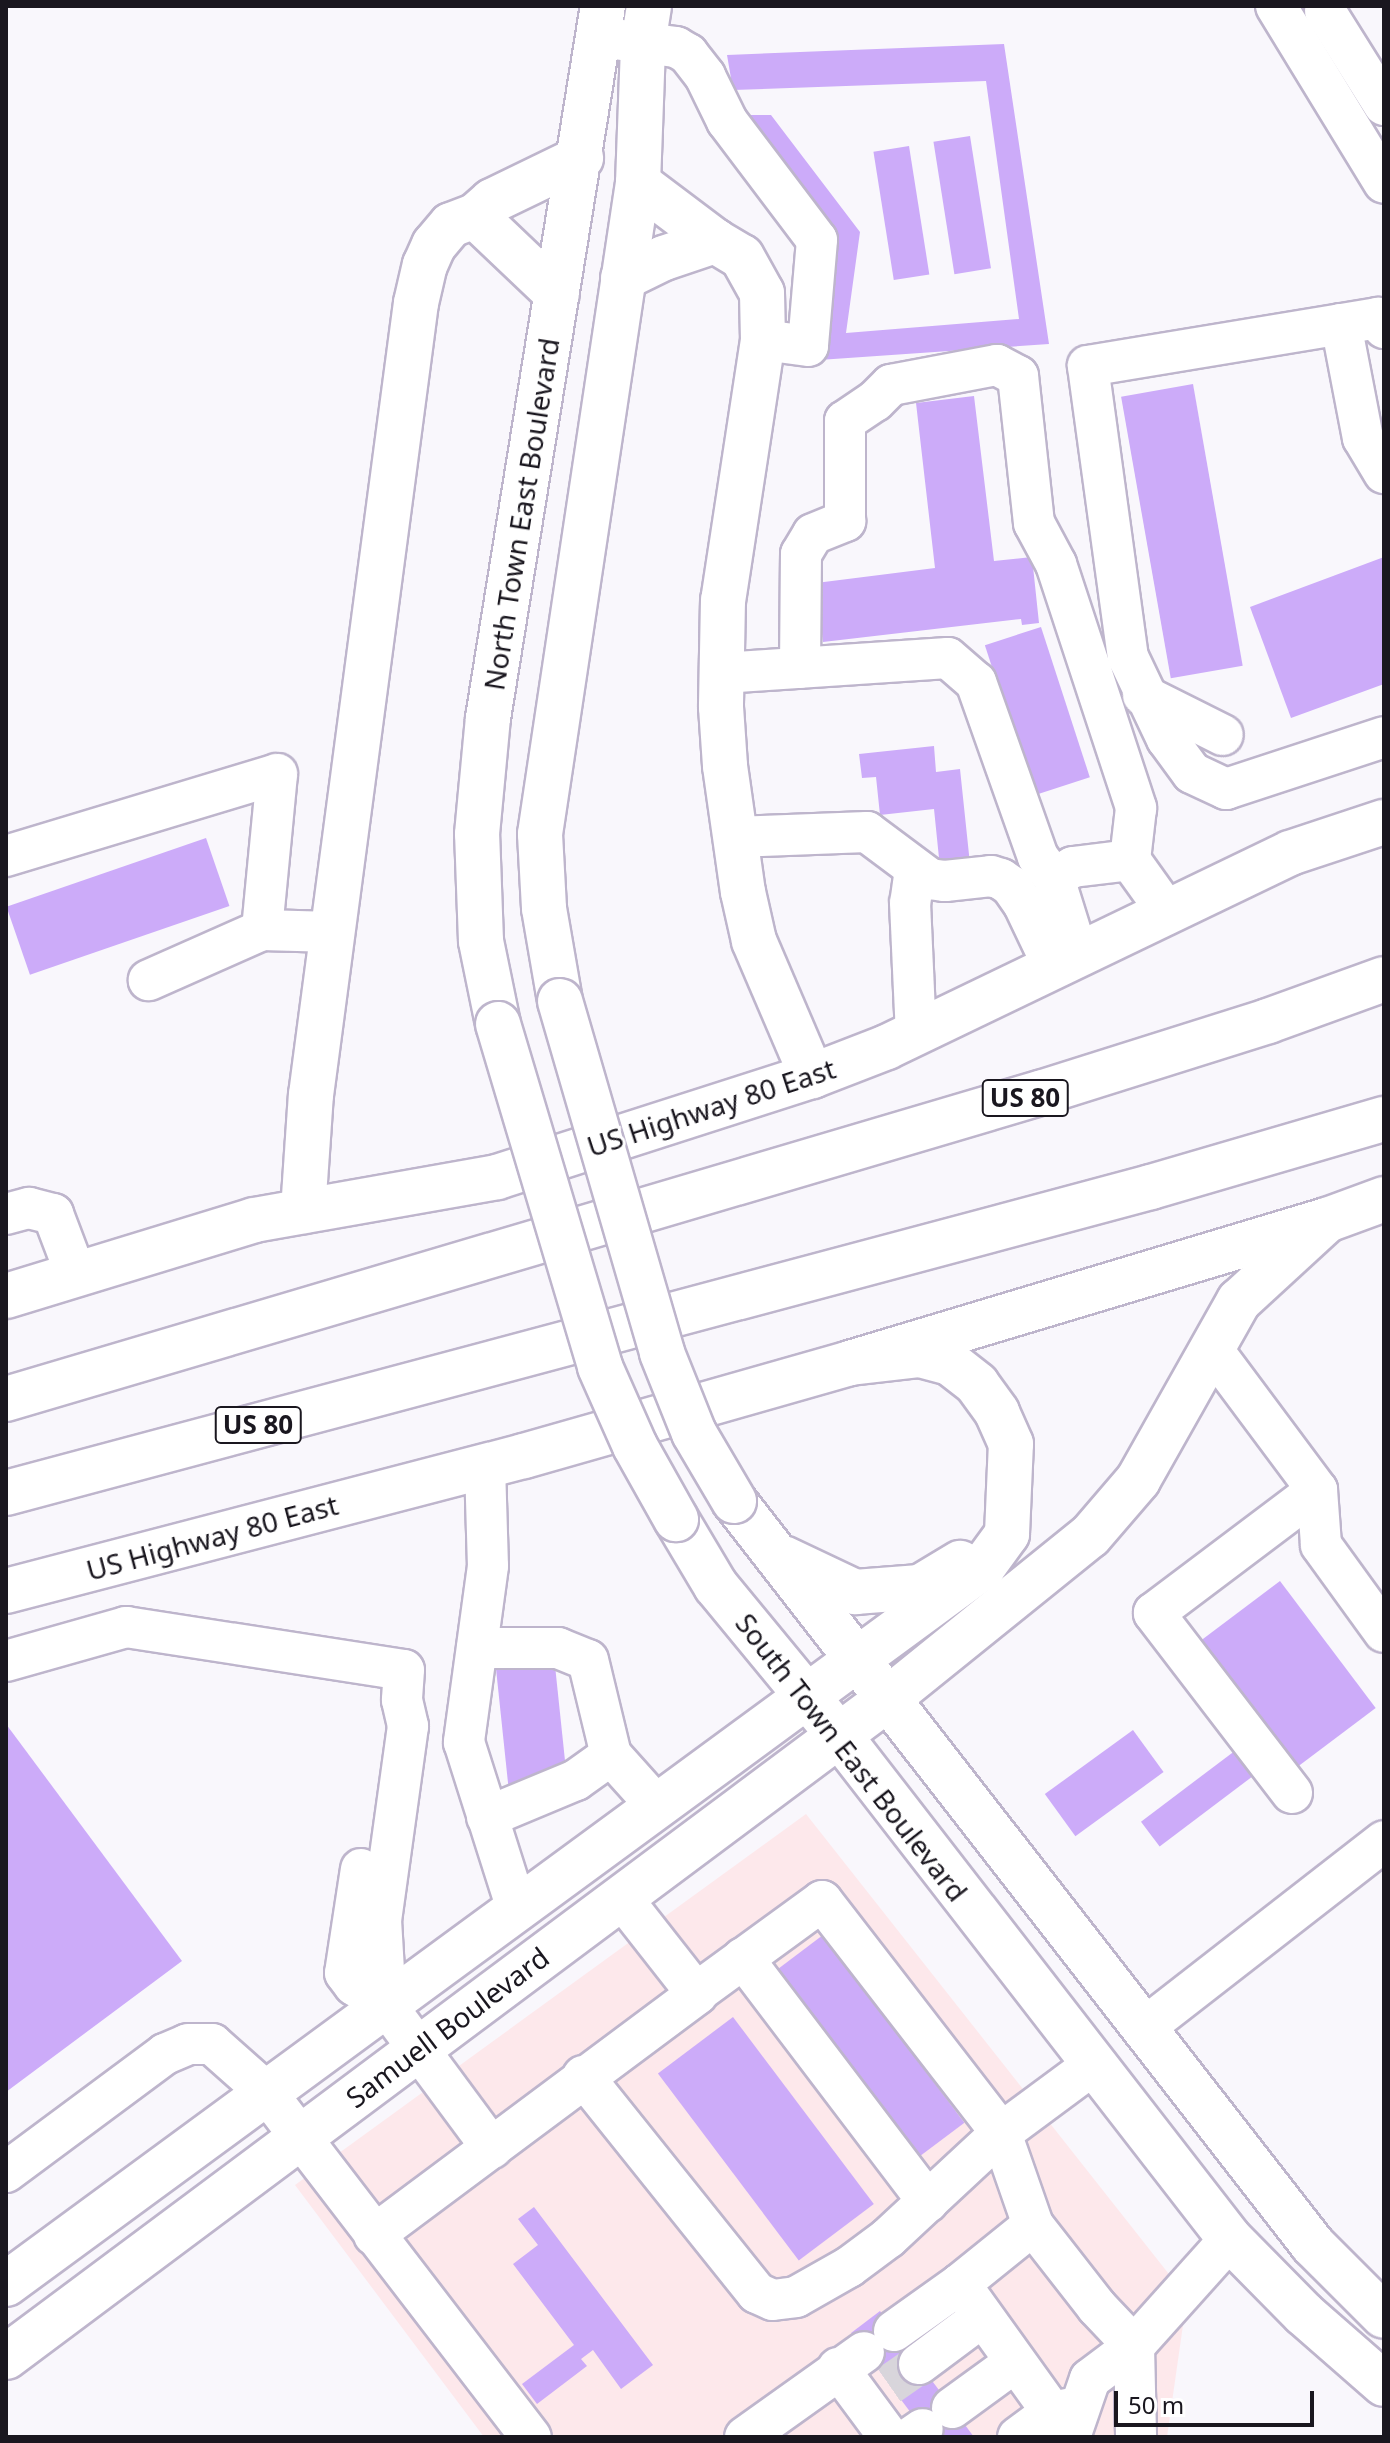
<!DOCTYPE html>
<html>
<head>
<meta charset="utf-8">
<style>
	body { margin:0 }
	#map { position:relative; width:1390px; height:2443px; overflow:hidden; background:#f9f7fc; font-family:"Noto Sans",sans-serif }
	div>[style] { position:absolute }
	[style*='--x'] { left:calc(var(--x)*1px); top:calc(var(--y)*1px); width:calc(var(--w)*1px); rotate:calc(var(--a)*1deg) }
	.commercial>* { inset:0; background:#fde8eb }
	.building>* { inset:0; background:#ccabf9; transform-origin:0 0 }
	.minor-tunnel>* { height:40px; margin-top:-20px; transform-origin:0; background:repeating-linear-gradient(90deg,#d8d5db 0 40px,transparent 0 60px) }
	.roads { filter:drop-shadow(2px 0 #beb5cc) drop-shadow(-2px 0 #beb5cc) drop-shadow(0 2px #beb5cc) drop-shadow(0 -2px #beb5cc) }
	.minor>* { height:40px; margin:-20px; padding:0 20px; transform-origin:20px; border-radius:20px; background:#fff }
	.major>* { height:44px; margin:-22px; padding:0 22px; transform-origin:22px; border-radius:22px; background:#fff }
	.highway>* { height:44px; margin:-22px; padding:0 22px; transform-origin:22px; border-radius:22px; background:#fff }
	.bridges { filter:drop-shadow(2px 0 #beb5cc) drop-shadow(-2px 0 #beb5cc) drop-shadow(0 2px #beb5cc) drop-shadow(0 -2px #beb5cc) }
	.major-bridge>* { height:44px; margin:-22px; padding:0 22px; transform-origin:22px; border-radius:22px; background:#fff }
	span { translate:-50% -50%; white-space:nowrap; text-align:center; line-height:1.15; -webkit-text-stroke:6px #fff; paint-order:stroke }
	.shield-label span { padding:2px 6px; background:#fff; border:2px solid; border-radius:6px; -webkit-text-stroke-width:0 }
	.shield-label { font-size:26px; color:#1a171f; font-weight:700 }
	.street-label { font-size:28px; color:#1a171f }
	.frame { position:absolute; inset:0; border:8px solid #1a171f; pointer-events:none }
	.scale { position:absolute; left:1114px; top:2391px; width:200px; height:36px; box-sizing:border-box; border:4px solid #1a171f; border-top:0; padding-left:10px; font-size:24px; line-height:28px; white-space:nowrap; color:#1a171f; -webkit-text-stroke:6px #fff; paint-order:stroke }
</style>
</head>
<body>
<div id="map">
	<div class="commercial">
		<i style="clip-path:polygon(806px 1814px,1187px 2297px,1167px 2437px,484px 2437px,295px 2185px)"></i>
	</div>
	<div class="building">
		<i style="clip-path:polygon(1004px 44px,1049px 344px,819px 360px,834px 249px,741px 115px,771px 115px,860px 232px,846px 333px,1019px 319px,986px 81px,733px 90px,727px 55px)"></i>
		<i style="left:970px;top:136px;width:134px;height:37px;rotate:81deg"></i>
		<i style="left:909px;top:146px;width:130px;height:36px;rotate:81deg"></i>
		<i style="left:1193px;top:384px;width:286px;height:73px;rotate:80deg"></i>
		<i style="clip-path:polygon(974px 396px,994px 561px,1032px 557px,1039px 623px,1022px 625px,1021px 619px,823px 642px,816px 583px,935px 568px,916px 403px)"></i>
		<i style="clip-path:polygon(1384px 557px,1384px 684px,1291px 718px,1250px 607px)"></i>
		<i style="left:1041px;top:627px;width:158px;height:59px;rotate:72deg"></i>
		<i style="clip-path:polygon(934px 746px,936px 772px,960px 769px,970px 864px,940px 868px,934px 809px,880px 815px,876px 777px,862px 778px,859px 754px)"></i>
		<i style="left:206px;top:838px;width:72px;height:211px;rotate:71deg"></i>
		<i style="left:1280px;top:1581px;width:159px;height:99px;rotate:53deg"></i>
		<i style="left:554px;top:1656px;width:125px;height:59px;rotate:84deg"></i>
		<i style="clip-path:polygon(6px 1724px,182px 1961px,6px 2092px)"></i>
		<i style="left:1133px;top:1730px;width:52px;height:109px;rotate:54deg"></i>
		<i style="left:1240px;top:1747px;width:31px;height:124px;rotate:53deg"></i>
		<i style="left:823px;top:1935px;width:235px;height:63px;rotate:53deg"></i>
		<i style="left:733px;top:2017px;width:234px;height:94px;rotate:53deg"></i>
		<i style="clip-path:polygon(534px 2207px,653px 2365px,621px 2389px,593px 2350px,581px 2359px,587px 2366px,537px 2404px,522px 2384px,574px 2345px,513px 2264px,538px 2245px,518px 2219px)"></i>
		<i style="clip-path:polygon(880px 2311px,974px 2437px,929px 2437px,851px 2333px)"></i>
	</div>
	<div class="minor-tunnel">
		<i style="--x:889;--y:2385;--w:37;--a:-35"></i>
	</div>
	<div class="roads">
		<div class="minor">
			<i style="--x:1276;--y:6;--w:207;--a:58.6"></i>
			<i style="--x:1325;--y:11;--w:111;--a:57.9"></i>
			<i style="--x:599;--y:37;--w:78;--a:7.4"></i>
			<i style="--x:676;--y:47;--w:14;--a:30"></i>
			<i style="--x:688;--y:54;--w:28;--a:52"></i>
			<i style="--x:705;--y:76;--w:50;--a:63.9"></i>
			<i style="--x:727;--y:121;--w:149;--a:52.9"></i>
			<i style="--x:817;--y:240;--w:106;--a:94.9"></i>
			<i style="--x:808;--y:346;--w:45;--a:-172.4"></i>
			<i style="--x:1341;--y:324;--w:116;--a:79.1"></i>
			<i style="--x:1363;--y:438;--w:41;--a:59"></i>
			<i style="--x:1384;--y:328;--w:12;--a:-121"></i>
			<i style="--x:1378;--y:318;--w:294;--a:170.6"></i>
			<i style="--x:1088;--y:366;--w:294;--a:82.2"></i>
			<i style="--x:1128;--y:657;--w:91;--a:64.6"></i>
			<i style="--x:1167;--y:739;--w:42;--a:53.7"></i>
			<i style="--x:1192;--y:773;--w:38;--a:25"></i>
			<i style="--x:1226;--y:789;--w:166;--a:-18.2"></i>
			<i style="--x:800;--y:668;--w:114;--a:-89.5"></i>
			<i style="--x:801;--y:554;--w:23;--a:-59"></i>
			<i style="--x:813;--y:534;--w:35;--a:-22"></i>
			<i style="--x:845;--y:521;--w:100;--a:-90"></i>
			<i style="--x:845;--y:421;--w:36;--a:-34"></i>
			<i style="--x:875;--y:401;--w:23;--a:-45"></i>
			<i style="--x:891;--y:385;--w:108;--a:-10.7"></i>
			<i style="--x:997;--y:365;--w:24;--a:28"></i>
			<i style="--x:1018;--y:376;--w:148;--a:83.8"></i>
			<i style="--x:1034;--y:523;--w:47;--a:61.8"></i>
			<i style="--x:1056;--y:564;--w:257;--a:71.8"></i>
			<i style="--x:1136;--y:808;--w:52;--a:96.6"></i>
			<i style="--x:1130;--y:860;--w:65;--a:54.4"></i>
			<i style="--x:722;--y:673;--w:226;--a:-3.8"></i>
			<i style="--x:948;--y:658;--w:37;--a:41"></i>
			<i style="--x:976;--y:682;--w:186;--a:70.5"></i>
			<i style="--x:1038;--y:857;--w:26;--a:53"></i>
			<i style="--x:1054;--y:878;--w:81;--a:72.7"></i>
			<i style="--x:1143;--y:695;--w:89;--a:26.6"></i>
			<i style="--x:735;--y:837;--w:132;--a:-2.2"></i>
			<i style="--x:867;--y:832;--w:79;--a:36.7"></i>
			<i style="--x:930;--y:879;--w:15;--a:8"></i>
			<i style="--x:945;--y:881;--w:46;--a:-6.2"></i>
			<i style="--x:991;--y:876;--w:10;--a:17"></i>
			<i style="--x:1001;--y:879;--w:12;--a:35"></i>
			<i style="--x:1011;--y:886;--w:21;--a:55"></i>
			<i style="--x:1023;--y:903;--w:70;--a:64.5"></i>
			<i style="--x:6;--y:856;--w:283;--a:-16.8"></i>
			<i style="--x:277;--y:774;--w:157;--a:95.5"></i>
			<i style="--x:262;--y:930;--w:124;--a:156.1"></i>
			<i style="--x:915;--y:869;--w:34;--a:98"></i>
			<i style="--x:910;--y:903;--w:130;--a:87.4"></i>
			<i style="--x:1054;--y:878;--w:22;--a:-30"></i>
			<i style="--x:1073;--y:867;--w:57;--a:-7"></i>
			<i style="--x:262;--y:930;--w:71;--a:1.6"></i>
			<i style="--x:6;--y:1214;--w:24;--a:-15"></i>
			<i style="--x:29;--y:1208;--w:25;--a:14"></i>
			<i style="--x:53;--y:1214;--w:65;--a:69.3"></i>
			<i style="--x:1212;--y:1349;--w:176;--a:53.3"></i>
			<i style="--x:1317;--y:1490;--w:55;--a:85.8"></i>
			<i style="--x:1321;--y:1545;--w:107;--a:54.1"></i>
			<i style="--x:485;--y:1466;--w:100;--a:88.3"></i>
			<i style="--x:488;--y:1566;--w:178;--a:97.8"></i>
			<i style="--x:464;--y:1742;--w:175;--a:72.4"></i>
			<i style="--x:477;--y:1648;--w:81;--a:0"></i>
			<i style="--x:558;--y:1648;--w:32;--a:22"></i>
			<i style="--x:588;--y:1660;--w:98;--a:76.4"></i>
			<i style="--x:611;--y:1755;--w:69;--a:48"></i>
			<i style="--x:6;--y:1661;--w:125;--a:-15.8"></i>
			<i style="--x:126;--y:1627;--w:281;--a:8.8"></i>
			<i style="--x:404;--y:1670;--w:30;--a:94"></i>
			<i style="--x:402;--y:1700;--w:27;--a:77"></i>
			<i style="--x:408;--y:1726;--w:196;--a:97.9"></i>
			<i style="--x:381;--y:1920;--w:85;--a:86.6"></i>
			<i style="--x:1292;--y:1793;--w:227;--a:-127.5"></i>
			<i style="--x:1154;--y:1613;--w:204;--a:-37"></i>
			<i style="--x:487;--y:1817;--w:96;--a:-22.6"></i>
			<i style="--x:576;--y:1780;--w:43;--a:-35.5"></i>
			<i style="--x:361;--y:1869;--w:105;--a:98.7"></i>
			<i style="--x:345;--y:1973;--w:15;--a:53"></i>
			<i style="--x:354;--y:1985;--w:38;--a:32"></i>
			<i style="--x:386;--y:2005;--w:178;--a:53.5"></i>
			<i style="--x:743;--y:1958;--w:306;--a:52.8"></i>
			<i style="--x:696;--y:1993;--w:156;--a:-36.1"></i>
			<i style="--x:822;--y:1901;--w:293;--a:52.3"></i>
			<i style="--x:1001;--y:2133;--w:97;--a:70.8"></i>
			<i style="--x:1033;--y:2225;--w:104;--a:52"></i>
			<i style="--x:1097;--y:2307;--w:54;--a:46.5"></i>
			<i style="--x:1134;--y:2346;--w:91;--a:88.7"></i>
			<i style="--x:1144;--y:2028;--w:304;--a:-37.9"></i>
			<i style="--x:583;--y:2076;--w:278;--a:51.3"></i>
			<i style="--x:757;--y:2293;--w:17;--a:24"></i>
			<i style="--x:773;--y:2300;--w:23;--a:-7"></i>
			<i style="--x:796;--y:2297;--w:61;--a:-29.5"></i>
			<i style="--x:849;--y:2267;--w:49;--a:-36.6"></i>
			<i style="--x:888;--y:2238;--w:154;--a:-42.9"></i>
			<i style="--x:1001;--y:2133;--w:114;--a:-36.5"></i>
			<i style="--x:6;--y:2172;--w:198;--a:-36.6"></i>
			<i style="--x:165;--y:2054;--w:25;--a:-23"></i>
			<i style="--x:188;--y:2044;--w:24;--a:0"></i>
			<i style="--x:212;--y:2044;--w:72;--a:41.6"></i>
			<i style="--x:266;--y:2092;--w:435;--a:52.5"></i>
			<i style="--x:1033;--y:2225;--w:94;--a:141.1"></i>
			<i style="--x:960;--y:2284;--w:158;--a:54.3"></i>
			<i style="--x:1052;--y:2412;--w:25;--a:90"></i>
			<i style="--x:374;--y:2235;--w:403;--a:-36.7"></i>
			<i style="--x:697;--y:1994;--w:123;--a:-128.1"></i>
			<i style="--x:894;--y:2331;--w:81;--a:-35.5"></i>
			<i style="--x:919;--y:2364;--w:79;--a:-36.7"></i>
			<i style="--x:838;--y:2368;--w:86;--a:53.5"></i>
			<i style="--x:952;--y:2408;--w:78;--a:-36.1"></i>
			<i style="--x:745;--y:2437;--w:146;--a:-35.5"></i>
			<i style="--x:911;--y:2437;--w:14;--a:-34"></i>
			<i style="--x:1018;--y:2437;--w:42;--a:-36.3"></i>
			<i style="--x:1052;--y:2412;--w:20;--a:-11"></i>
			<i style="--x:1070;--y:2437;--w:61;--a:-71"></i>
			<i style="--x:1090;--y:2379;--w:55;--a:-36.9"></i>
			<i style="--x:1134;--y:2346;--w:144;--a:-48.1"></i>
		</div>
		<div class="major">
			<i style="--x:638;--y:183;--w:96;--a:37"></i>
			<i style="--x:715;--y:241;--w:31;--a:31"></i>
			<i style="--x:742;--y:257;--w:41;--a:60.9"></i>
			<i style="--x:762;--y:293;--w:47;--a:88.8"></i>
			<i style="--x:763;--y:340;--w:263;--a:98.7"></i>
			<i style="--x:723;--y:600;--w:107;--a:91.1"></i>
			<i style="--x:721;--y:707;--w:59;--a:86.1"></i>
			<i style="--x:725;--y:766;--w:127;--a:81.9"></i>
			<i style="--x:743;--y:892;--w:50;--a:77.3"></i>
			<i style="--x:754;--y:941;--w:147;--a:66.8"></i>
			<i style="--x:475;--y:216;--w:113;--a:43.6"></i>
			<i style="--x:623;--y:278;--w:46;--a:-26"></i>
			<i style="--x:664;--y:258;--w:54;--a:-18.4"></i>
			<i style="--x:560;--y:1001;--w:94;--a:-99.8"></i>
			<i style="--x:544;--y:908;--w:74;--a:-93.1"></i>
			<i style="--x:540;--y:834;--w:658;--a:-81.44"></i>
			<i style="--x:638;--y:183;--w:139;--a:-87.9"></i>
			<i style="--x:643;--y:44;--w:38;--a:-81"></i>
			<i style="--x:498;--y:1024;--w:85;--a:-101.6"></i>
			<i style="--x:481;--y:941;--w:107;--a:-92.1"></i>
			<i style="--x:477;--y:834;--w:117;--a:-84.6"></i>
			<i style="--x:488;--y:718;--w:721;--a:-80.83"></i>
			<i style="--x:303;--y:1211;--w:116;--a:-86.1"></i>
			<i style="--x:311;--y:1095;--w:799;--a:-82.45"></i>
			<i style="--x:416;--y:303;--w:39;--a:-77"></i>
			<i style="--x:425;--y:265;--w:22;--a:-66"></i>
			<i style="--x:434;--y:245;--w:26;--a:-50"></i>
			<i style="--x:451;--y:225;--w:26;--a:-21"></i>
			<i style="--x:475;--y:216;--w:23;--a:-41"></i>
			<i style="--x:492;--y:201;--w:99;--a:-25.8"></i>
			<i style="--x:6;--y:1296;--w:259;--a:-17"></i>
			<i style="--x:254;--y:1220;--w:247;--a:-10"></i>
			<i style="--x:497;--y:1177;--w:331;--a:-17.8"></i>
			<i style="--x:812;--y:1076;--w:80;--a:-21.1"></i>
			<i style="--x:887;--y:1047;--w:447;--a:-25.7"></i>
			<i style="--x:1290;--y:853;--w:99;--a:-18.3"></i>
			<i style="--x:734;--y:1501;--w:943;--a:52.11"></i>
			<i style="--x:1313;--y:2245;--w:100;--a:45"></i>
			<i style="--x:676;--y:1519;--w:78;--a:59.2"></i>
			<i style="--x:716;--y:1586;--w:193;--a:50.5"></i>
			<i style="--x:839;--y:1735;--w:638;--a:52.2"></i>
			<i style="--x:1230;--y:2239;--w:105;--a:45.4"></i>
			<i style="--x:1304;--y:2314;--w:106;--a:41.2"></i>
			<i style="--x:783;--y:1558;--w:80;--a:25.3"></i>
			<i style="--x:855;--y:1592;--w:65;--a:-4.4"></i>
			<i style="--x:920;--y:1587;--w:47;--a:-31"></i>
			<i style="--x:6;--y:1591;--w:535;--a:-14.61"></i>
			<i style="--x:524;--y:1456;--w:339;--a:-15.9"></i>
			<i style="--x:850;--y:1363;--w:498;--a:-16.7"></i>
			<i style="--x:1327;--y:1220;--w:61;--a:-20.2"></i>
			<i style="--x:6;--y:2284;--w:1212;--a:-36.27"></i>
			<i style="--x:983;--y:1567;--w:41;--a:-54"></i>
			<i style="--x:1007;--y:1534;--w:90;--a:-87.5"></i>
			<i style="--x:1011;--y:1444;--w:35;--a:-114"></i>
			<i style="--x:997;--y:1412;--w:34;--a:-126"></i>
			<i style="--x:977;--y:1384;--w:34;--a:-142"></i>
			<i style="--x:950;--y:1363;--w:31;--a:-165"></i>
			<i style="--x:920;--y:1355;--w:70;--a:173.5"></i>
			<i style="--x:6;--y:2357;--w:1102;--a:-36.73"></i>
			<i style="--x:889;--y:1698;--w:258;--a:-38.9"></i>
			<i style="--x:1090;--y:1536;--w:74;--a:-49.4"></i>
			<i style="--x:1138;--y:1480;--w:206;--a:-60.6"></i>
			<i style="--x:1239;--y:1301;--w:120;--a:-42.6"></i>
		</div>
		<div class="highway">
			<i style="--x:6;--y:1399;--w:1081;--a:-16.49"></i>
			<i style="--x:1043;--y:1092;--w:236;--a:-17.5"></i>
			<i style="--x:1268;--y:1021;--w:123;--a:-19.9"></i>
			<i style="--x:6;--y:1493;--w:1185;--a:-14.96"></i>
			<i style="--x:1151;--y:1187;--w:243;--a:-16.3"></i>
		</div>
	</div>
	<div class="bridges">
		<div class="major-bridge">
			<i style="--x:560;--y:1001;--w:366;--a:73.8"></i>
			<i style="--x:662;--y:1353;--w:86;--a:68.2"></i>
			<i style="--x:694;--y:1433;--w:79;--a:59.5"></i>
			<i style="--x:498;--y:1024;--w:358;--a:73.4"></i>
			<i style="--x:600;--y:1367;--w:86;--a:66.1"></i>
			<i style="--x:635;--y:1446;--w:84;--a:60.7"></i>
		</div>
	</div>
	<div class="shield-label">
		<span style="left:1025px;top:1098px">US 80</span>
		<span style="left:258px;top:1425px">US 80</span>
	</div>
	<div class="street-label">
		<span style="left:521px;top:514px;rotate:-81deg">North Town East Boulevard</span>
		<span style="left:711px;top:1107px;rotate:-18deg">US Highway 80 East</span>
		<span style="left:212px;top:1537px;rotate:-15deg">US Highway 80 East</span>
		<span style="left:852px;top:1757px;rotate:52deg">South Town East Boulevard</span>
		<span style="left:447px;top:2027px;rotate:-37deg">Samuell Boulevard</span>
	</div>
	<div class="frame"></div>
	<div class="scale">50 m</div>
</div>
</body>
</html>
